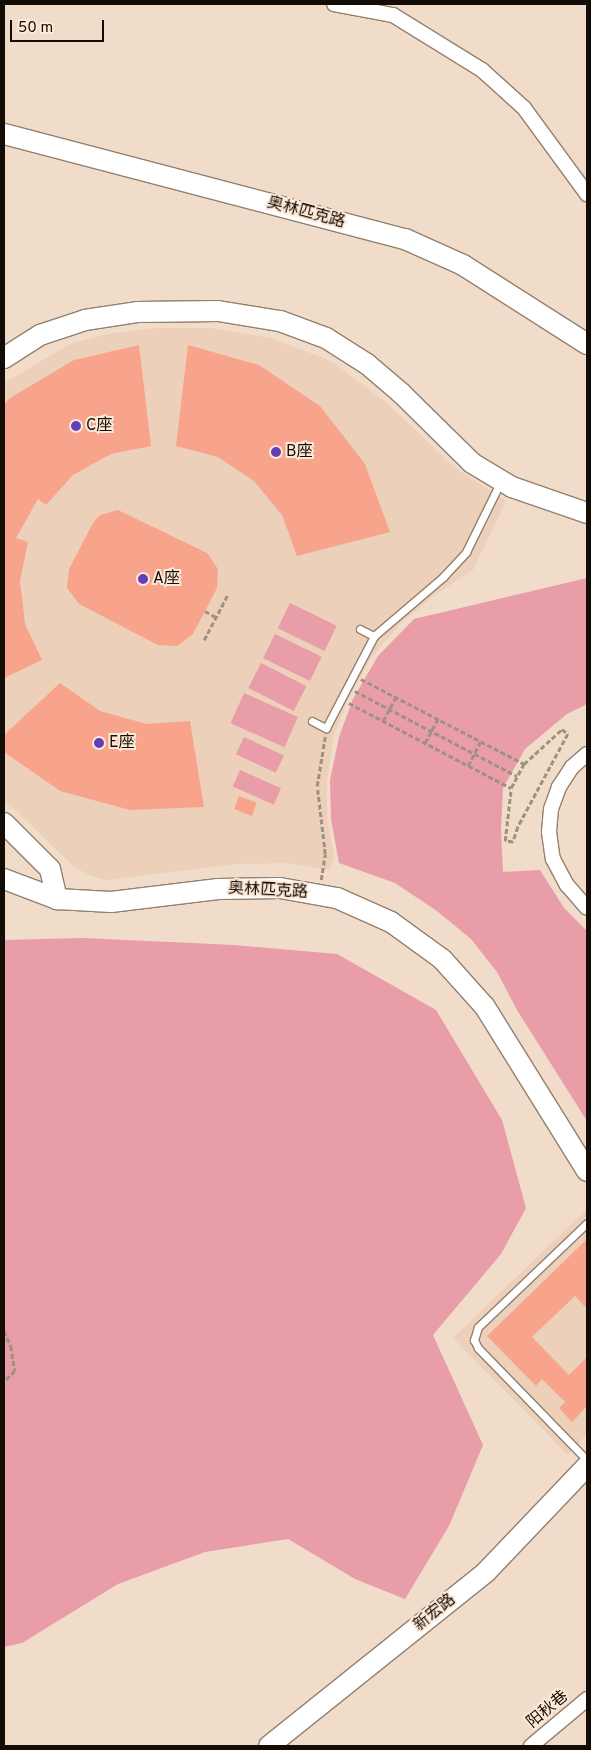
<!DOCTYPE html>
<html>
<head>
<meta charset="utf-8">
<style>
	body { margin:0 }
	#map { position:relative; width:591px; height:1750px; overflow:hidden; background:#f1dbc9; font-family:Overpass,"Noto Sans SC",sans-serif }
	div>[style] { position:absolute }
	[style*='--x'] { left:calc(var(--x)*1px); top:calc(var(--y)*1px); width:calc(var(--w)*1px); rotate:calc(var(--a)*1deg) }
	.built>* { inset:0; background:#ecd0b9 }
	.green>* { inset:0; background:#e89da8; transform-origin:0 0 }
	.building>* { inset:0; background:#f8a48d; transform-origin:0 0 }
	.path>* { height:2.5px; margin-top:-1.25px; transform-origin:0; background:repeating-linear-gradient(90deg,#a09082 0 5px,transparent 0 7.5px) }
	.roads { filter:drop-shadow(1px 0 #93806f) drop-shadow(-1px 0 #93806f) drop-shadow(0 1px #93806f) drop-shadow(0 -1px #93806f) }
	.lane>* { height:7px; margin:-3.5px; padding:0 3.5px; transform-origin:3.5px; border-radius:3.5px; background:#fff }
	.street>* { height:14px; margin:-7px; padding:0 7px; transform-origin:7px; border-radius:7px; background:#fff }
	.secondary>* { height:20px; margin:-10px; padding:0 10px; transform-origin:10px; border-radius:10px; background:#fff }
	.dots>* { width:14px; height:14px; translate:-50% -50%; box-sizing:border-box; border:2px solid #fee8d6; border-radius:50% }
	span { translate:-50% -50%; white-space:nowrap; text-align:center; line-height:1.15; -webkit-text-stroke:4px #fee8d6; paint-order:stroke }
	.street-label { font-size:16px; color:#140d07 }
	.poi-label { font-size:16px; color:#140d07 }
	.left { translate:0 -50%; text-align:left }
	.frame { position:absolute; inset:0; border:5px solid #140d07; pointer-events:none }
	.scale { position:absolute; left:10px; top:20px; width:94px; height:22px; box-sizing:border-box; border:2px solid #140d07; border-top:0; padding-left:6px; font-size:15px; line-height:18px; white-space:nowrap; color:#140d07; -webkit-text-stroke:4px #fee8d6; paint-order:stroke }
</style>
</head>
<body>
<div id="map">
	<div class="built">
		<i style="clip-path:polygon(156px 328px,210px 328px,271px 338px,331px 361px,386px 402px,454px 467px,506px 501px,473px 570px,436px 594px,401px 623px,371px 658px,349px 697px,334px 735px,327px 780px,327px 819px,334px 855px,330px 870px,286px 863px,238px 864px,105px 880px,88px 875px,71px 864px,4px 799px,4px 383px,72px 343px,113px 333px)"></i>
		<i style="clip-path:polygon(587px 1209px,587px 1434px,568px 1455px,453px 1338px)"></i>
	</div>
	<div class="green">
		<i style="clip-path:polygon(587px 578px,587px 704px,567px 714px,525px 749px,503px 788px,501px 829px,503px 872px,540px 870px,564px 908px,587px 931px,587px 1121px,517px 1010px,497px 972px,471px 939px,437px 911px,395px 883px,339px 863px,331px 819px,330px 780px,339px 737px,353px 699px,378px 656px,414px 619px)"></i>
		<i style="left:290px;top:603px;width:52px;height:28px;rotate:26deg"></i>
		<i style="left:275px;top:634px;width:52px;height:27px;rotate:26deg"></i>
		<i style="left:261px;top:663px;width:51px;height:28px;rotate:27deg"></i>
		<i style="left:244px;top:693px;width:59px;height:33px;rotate:24deg"></i>
		<i style="left:244px;top:737px;width:44px;height:19px;rotate:25deg"></i>
		<i style="left:240px;top:770px;width:45px;height:18px;rotate:24deg"></i>
		<i style="clip-path:polygon(83px 938px,234px 945px,337px 954px,436px 1010px,502px 1120px,526px 1208px,501px 1254px,433px 1335px,483px 1445px,449px 1526px,405px 1599px,355px 1579px,288px 1539px,205px 1552px,118px 1584px,22px 1643px,4px 1647px,4px 940px)"></i>
	</div>
	<div class="building">
		<i style="clip-path:polygon(139px 345px,151px 446px,111px 454px,73px 475px,46px 505px,38px 499px,16px 538px,28px 542px,20px 581px,25px 624px,42px 660px,4px 678px,4px 405px,10px 398px,74px 360px)"></i>
		<i style="clip-path:polygon(188px 345px,259px 365px,320px 406px,365px 464px,390px 532px,297px 556px,282px 515px,254px 481px,218px 457px,176px 446px)"></i>
		<i style="clip-path:polygon(118px 510px,207px 553px,218px 569px,217px 588px,193px 634px,177px 646px,158px 645px,79px 604px,67px 588px,69px 569px,93px 523px,100px 515px)"></i>
		<i style="clip-path:polygon(60px 683px,100px 711px,147px 724px,190px 721px,204px 807px,130px 810px,60px 791px,4px 752px,4px 735px)"></i>
		<i style="left:239px;top:796px;width:19px;height:14px;rotate:21deg"></i>
		<i style="clip-path:polygon(587px 1239px,587px 1309px,575px 1296px,532px 1337px,569px 1375px,587px 1357px,587px 1406px,572px 1422px,559px 1408px,565px 1402px,542px 1379px,536px 1386px,487px 1336px)"></i>
	</div>
	<div class="path">
		<i style="--x:205;--y:611;--w:13;--a:29"></i>
		<i style="--x:204;--y:640;--w:52;--a:-62.4"></i>
		<i style="--x:361;--y:679;--w:184;--a:27.5"></i>
		<i style="--x:355;--y:691;--w:183;--a:27.7"></i>
		<i style="--x:349;--y:703;--w:183;--a:27.7"></i>
		<i style="--x:383;--y:721;--w:27;--a:-62"></i>
		<i style="--x:562;--y:729;--w:8;--a:40"></i>
		<i style="--x:568;--y:734;--w:106;--a:118.3"></i>
		<i style="--x:518;--y:827;--w:16;--a:108"></i>
		<i style="--x:513;--y:842;--w:8;--a:-173"></i>
		<i style="--x:505;--y:841;--w:53;--a:-83.5"></i>
		<i style="--x:511;--y:788;--w:27;--a:-62"></i>
		<i style="--x:524;--y:764;--w:52;--a:-42.6"></i>
		<i style="--x:425;--y:743;--w:27;--a:-62"></i>
		<i style="--x:468;--y:766;--w:28;--a:-63"></i>
		<i style="--x:321;--y:880;--w:26;--a:-81"></i>
		<i style="--x:325;--y:854;--w:68;--a:-96.7"></i>
		<i style="--x:317;--y:786;--w:50;--a:-80.7"></i>
		<i style="--x:4;--y:1331;--w:17;--a:65"></i>
		<i style="--x:11;--y:1346;--w:25;--a:81"></i>
		<i style="--x:15;--y:1371;--w:16;--a:135"></i>
	</div>
	<div class="roads">
		<div class="lane">
			<i style="--x:360;--y:629;--w:16;--a:27"></i>
			<i style="--x:312;--y:721;--w:16;--a:27"></i>
			<i style="--x:326;--y:728;--w:104;--a:-62.4"></i>
			<i style="--x:374;--y:636;--w:91;--a:-40.5"></i>
			<i style="--x:443;--y:577;--w:34;--a:-47"></i>
			<i style="--x:466;--y:552;--w:79;--a:-63.8"></i>
			<i style="--x:587;--y:1223;--w:151;--a:136.3"></i>
			<i style="--x:478;--y:1327;--w:14;--a:107"></i>
			<i style="--x:474;--y:1340;--w:9;--a:63"></i>
			<i style="--x:478;--y:1348;--w:156;--a:45.8"></i>
		</div>
		<div class="street">
			<i style="--x:334;--y:4;--w:60;--a:10.6"></i>
			<i style="--x:393;--y:15;--w:105;--a:31.7"></i>
			<i style="--x:482;--y:70;--w:57;--a:42.1"></i>
			<i style="--x:524;--y:108;--w:107;--a:53.8"></i>
			<i style="--x:587;--y:754;--w:20;--a:139"></i>
			<i style="--x:572;--y:767;--w:24;--a:123"></i>
			<i style="--x:559;--y:787;--w:23;--a:110"></i>
			<i style="--x:551;--y:809;--w:23;--a:95"></i>
			<i style="--x:549;--y:832;--w:27;--a:82"></i>
			<i style="--x:553;--y:859;--w:30;--a:62"></i>
			<i style="--x:567;--y:885;--w:30;--a:49"></i>
			<i style="--x:531;--y:1746;--w:73;--a:-40"></i>
		</div>
		<div class="secondary">
			<i style="--x:4;--y:134;--w:415;--a:14.7"></i>
			<i style="--x:405;--y:239;--w:64;--a:24.1"></i>
			<i style="--x:463;--y:265;--w:147;--a:32.5"></i>
			<i style="--x:4;--y:358;--w:43;--a:-32.6"></i>
			<i style="--x:40;--y:335;--w:47;--a:-18.4"></i>
			<i style="--x:85;--y:320;--w:54;--a:-8.6"></i>
			<i style="--x:138;--y:312;--w:80;--a:-0.7"></i>
			<i style="--x:218;--y:311;--w:63;--a:9.2"></i>
			<i style="--x:280;--y:321;--w:49;--a:20.3"></i>
			<i style="--x:326;--y:338;--w:49;--a:32.4"></i>
			<i style="--x:367;--y:364;--w:45;--a:40.5"></i>
			<i style="--x:401;--y:393;--w:100;--a:44.6"></i>
			<i style="--x:472;--y:463;--w:47;--a:31"></i>
			<i style="--x:512;--y:487;--w:79;--a:19.1"></i>
			<i style="--x:4;--y:823;--w:65;--a:45"></i>
			<i style="--x:50;--y:869;--w:31;--a:77"></i>
			<i style="--x:4;--y:879;--w:57;--a:20.7"></i>
			<i style="--x:57;--y:899;--w:54;--a:3.2"></i>
			<i style="--x:111;--y:902;--w:108;--a:-6.9"></i>
			<i style="--x:218;--y:889;--w:62;--a:-0.9"></i>
			<i style="--x:280;--y:888;--w:58;--a:10"></i>
			<i style="--x:337;--y:898;--w:59;--a:24"></i>
			<i style="--x:391;--y:922;--w:63;--a:36"></i>
			<i style="--x:442;--y:959;--w:64;--a:48.1"></i>
			<i style="--x:485;--y:1007;--w:193;--a:58.1"></i>
			<i style="--x:269;--y:1746;--w:278;--a:-38.7"></i>
			<i style="--x:486;--y:1572;--w:146;--a:-46.4"></i>
		</div>
	</div>
	<div class="dots">
		<i style="left:76px;top:426px;background:#633fb7"></i>
		<i style="left:276px;top:452px;background:#633fb7"></i>
		<i style="left:143px;top:579px;background:#633fb7"></i>
		<i style="left:99px;top:743px;background:#633fb7"></i>
	</div>
	<div class="street-label">
		<span style="left:306px;top:213px;rotate:15deg">奥林匹克路</span>
		<span style="left:268px;top:891px;rotate:3deg">奥林匹克路</span>
		<span style="left:435px;top:1613px;rotate:-39deg">新宏路</span>
		<span style="left:548px;top:1710px;rotate:-40deg">阳秋巷</span>
	</div>
	<div class="poi-label">
		<span class="left" style="left:86px;top:426px">C座</span>
		<span class="left" style="left:286px;top:452px">B座</span>
		<span class="left" style="left:153px;top:579px">A座</span>
		<span class="left" style="left:109px;top:743px">E座</span>
	</div>
	<div class="frame"></div>
	<div class="scale">50 m</div>
</div>
</body>
</html>
